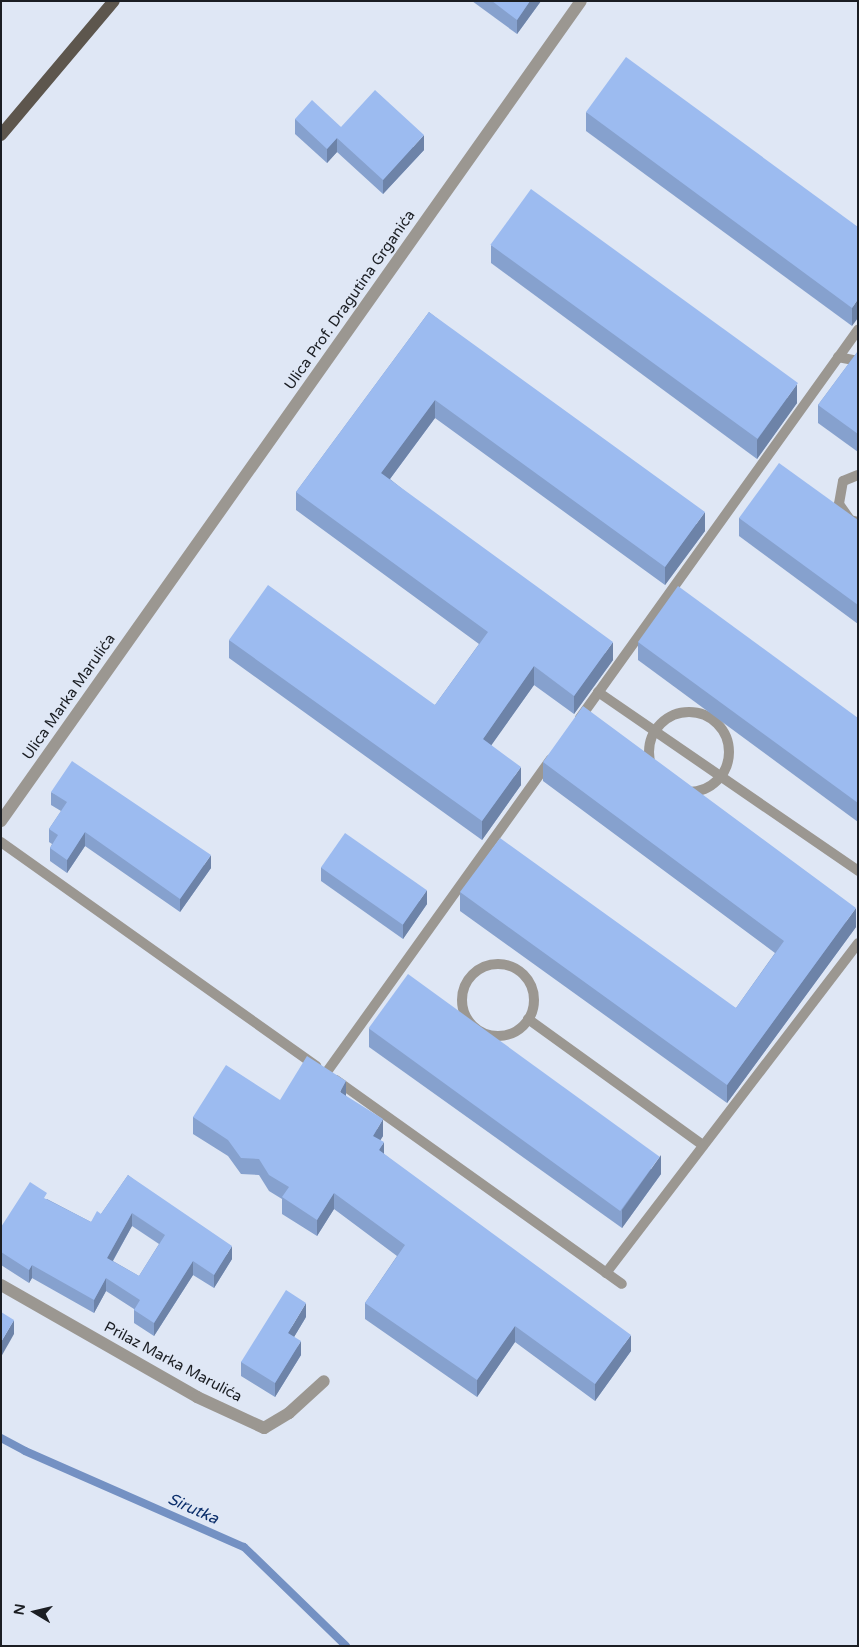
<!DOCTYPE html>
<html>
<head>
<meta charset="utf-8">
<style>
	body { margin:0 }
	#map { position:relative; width:859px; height:1647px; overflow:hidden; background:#dfe7f5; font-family:"Varela Round",sans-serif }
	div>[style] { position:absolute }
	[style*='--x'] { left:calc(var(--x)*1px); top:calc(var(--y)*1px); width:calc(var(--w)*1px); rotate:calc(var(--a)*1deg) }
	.stream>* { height:8px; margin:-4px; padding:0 4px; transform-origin:4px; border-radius:4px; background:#7491c3 }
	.lane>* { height:10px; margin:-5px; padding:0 5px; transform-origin:5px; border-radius:5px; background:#9b9791 }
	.lane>.ring { margin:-5px; padding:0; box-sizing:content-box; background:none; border:10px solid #9b9791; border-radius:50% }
	.street>* { height:12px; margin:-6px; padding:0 6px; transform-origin:6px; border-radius:6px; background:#9b9791 }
	.primary>* { height:12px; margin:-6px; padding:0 6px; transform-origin:6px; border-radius:6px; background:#5d564d }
	.wall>* { inset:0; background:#86a1ce }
	.shaded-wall>* { inset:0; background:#6d83a8 }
	.building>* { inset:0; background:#9cbbf0; transform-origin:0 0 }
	span { translate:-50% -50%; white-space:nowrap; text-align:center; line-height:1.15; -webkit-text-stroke:4px #dfe7f5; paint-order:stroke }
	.street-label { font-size:15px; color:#1b1e23 }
	.water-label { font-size:16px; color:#0c2f6b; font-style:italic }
	.frame { position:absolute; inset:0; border:2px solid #1b1e23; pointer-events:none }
	.north { position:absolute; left:10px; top:1587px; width:50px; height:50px; -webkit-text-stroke:4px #dfe7f5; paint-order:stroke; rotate:279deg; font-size:14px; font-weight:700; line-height:20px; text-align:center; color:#1b1e23 }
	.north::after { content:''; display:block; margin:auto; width:18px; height:22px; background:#1b1e23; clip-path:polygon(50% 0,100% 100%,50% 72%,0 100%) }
</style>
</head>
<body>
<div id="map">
	<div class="stream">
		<i style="--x:1;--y:1438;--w:27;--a:28"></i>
		<i style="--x:25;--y:1451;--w:239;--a:23.7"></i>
		<i style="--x:244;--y:1547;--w:142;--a:44.1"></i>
	</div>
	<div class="lane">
		<i style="--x:838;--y:357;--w:20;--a:11"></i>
		<i style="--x:858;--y:475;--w:16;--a:158"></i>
		<i style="--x:843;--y:481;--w:23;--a:100"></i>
		<i style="--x:839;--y:504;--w:19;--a:55"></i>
		<i style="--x:850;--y:520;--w:8;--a:14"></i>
		<i style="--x:598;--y:692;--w:316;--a:34.5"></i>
		<i class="ring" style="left:649px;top:712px;width:70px;height:70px"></i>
		<i style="--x:580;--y:718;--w:478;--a:-54.4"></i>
		<i style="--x:1;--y:842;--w:387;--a:35.4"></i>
		<i class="ring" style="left:462px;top:964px;width:62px;height:62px"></i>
		<i style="--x:528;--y:1019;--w:216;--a:35.8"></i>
		<i style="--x:326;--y:1073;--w:386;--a:-54.4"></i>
		<i style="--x:336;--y:1080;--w:351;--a:35.5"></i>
		<i style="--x:606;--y:1273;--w:415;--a:-52.6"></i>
	</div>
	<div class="street">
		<i style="--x:1;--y:821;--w:1004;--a:-54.73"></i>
		<i style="--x:1;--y:1285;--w:226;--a:29.7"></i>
		<i style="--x:197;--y:1397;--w:74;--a:24.8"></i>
		<i style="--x:264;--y:1428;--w:29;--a:-31"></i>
		<i style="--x:289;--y:1413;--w:47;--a:-42.4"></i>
	</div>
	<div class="primary">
		<i style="--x:1;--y:135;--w:175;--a:-49.9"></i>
	</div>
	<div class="wall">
		<i style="clip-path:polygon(472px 1px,541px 1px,517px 34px)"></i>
		<i style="clip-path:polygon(586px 112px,858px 227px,852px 326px,586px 131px)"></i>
		<i style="clip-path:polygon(295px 119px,341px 127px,424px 150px,383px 194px,337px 152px,327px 163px,295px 134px)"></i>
		<i style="clip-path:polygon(491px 245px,797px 403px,757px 459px,491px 263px)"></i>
		<i style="clip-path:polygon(429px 312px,705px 531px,665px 585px,435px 418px,390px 479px,613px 660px,574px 714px,534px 685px,491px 745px,521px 785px,482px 840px,229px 658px,229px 640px,435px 705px,479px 644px,296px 510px,296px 492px)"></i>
		<i style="clip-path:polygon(858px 351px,858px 452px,818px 423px,818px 405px)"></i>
		<i style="clip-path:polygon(739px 518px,858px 520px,858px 624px,739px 536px)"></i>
		<i style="clip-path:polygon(638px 642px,858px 718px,858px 822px,638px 660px)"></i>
		<i style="clip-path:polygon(543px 762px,856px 927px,727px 1103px,460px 911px,460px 892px,736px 1008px,775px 953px,543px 781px)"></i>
		<i style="clip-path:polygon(51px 792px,211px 868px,180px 912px,85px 846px,67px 873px,50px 861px,50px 848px,52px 844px,49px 842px,49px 829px,61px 811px,51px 805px)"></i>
		<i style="clip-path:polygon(321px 867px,427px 904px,403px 939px,321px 881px)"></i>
		<i style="clip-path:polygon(369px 1028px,661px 1174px,622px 1228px,369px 1047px)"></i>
		<i style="clip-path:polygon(346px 1096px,383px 1136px,380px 1140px,384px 1154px,631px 1351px,595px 1401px,515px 1342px,477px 1397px,365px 1319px,365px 1303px,397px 1256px,334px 1209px,317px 1236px,282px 1214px,282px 1199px,269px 1191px,259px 1175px,241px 1174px,228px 1156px,193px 1134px,193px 1117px,280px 1100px)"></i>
		<i style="clip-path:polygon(evenodd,128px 1175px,232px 1259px,214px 1288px,193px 1275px,154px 1336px,134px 1323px,134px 1309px,106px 1291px,94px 1313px,32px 1278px,29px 1283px,1px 1265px,1px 1227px,47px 1199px,91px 1222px,101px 1214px,128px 1175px,132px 1226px,159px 1244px,139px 1276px,113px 1261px,132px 1226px)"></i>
		<i style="clip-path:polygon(306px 1317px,294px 1337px,301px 1355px,275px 1397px,241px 1376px,241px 1362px)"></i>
	</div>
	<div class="shaded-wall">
		<i style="clip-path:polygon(530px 1px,541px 1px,517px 34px,517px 20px)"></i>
		<i style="clip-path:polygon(424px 135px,424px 150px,383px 194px,383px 180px)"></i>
		<i style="clip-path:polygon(337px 138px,337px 152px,327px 163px,327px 149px)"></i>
		<i style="clip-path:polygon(858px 299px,858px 318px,852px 326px,852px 308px)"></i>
		<i style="clip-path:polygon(797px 384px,797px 403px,757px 459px,757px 440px)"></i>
		<i style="clip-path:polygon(435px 400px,435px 418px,381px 491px,381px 473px)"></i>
		<i style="clip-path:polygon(705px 512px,705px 531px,665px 585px,665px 567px)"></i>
		<i style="clip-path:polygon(613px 642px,613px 660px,574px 714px,574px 696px)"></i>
		<i style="clip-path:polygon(534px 666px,534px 685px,483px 757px,483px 739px)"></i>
		<i style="clip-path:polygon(521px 767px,521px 785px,482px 840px,482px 821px)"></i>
		<i style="clip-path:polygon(85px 832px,85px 846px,67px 873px,67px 860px)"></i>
		<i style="clip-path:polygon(211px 855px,211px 868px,180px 912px,180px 899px)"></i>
		<i style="clip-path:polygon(427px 890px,427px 904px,403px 939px,403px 924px)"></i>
		<i style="clip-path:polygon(856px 908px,856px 927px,727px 1103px,727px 1085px)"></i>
		<i style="clip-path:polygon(346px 1081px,346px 1097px,340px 1092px)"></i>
		<i style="clip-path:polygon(383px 1119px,383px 1136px,373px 1152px,373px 1136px)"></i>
		<i style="clip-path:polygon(384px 1142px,384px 1159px,379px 1150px)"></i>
		<i style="clip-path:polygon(661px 1155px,661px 1174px,622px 1228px,622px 1210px)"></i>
		<i style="clip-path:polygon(334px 1193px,334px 1209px,317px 1236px,317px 1220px)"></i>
		<i style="clip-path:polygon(132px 1213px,132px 1226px,107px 1271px,107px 1258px)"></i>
		<i style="clip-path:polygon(232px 1246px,232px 1259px,214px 1288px,214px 1275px)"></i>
		<i style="clip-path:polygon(193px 1261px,193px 1275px,154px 1336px,154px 1323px)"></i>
		<i style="clip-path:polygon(32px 1265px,32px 1278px,29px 1283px,29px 1270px)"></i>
		<i style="clip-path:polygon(106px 1278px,106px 1291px,94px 1313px,94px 1300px)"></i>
		<i style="clip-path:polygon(306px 1303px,306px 1317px,288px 1347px,288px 1333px)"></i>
		<i style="clip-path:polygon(14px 1320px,14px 1334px,1px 1357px,1px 1342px)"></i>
		<i style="clip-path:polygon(515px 1326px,515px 1342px,477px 1397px,477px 1380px)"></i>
		<i style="clip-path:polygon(631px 1335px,631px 1351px,595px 1401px,595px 1384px)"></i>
		<i style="clip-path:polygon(301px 1341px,301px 1355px,275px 1397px,275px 1383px)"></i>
	</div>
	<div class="building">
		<i style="clip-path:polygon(492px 1px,530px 1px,517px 20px)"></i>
		<i style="clip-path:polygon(626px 57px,858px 227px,858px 299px,852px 308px,586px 112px)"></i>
		<i style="clip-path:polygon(375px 90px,424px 135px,383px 180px,337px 138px,327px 149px,295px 119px,312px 100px,341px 127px)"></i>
		<i style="left:531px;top:189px;width:330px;height:69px;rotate:36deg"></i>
		<i style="clip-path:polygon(429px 312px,705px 512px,665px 567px,435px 400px,381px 473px,613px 642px,574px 696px,534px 666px,483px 739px,521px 767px,482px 821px,229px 640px,268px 585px,435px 705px,488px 632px,296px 492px)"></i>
		<i style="clip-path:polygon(858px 351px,858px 434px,818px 405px)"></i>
		<i style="clip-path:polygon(779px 463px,858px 520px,858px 605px,739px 518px)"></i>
		<i style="clip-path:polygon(678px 586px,858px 718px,858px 803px,638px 642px)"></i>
		<i style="clip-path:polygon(583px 706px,856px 908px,727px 1085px,460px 892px,500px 838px,736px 1008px,784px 941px,543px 762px)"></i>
		<i style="clip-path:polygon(72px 761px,211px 855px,180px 899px,85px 832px,67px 860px,50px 848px,58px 835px,49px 829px,67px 802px,51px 792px)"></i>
		<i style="left:345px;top:833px;width:100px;height:42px;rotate:35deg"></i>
		<i style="left:408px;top:974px;width:311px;height:67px;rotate:36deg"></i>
		<i style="clip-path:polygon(307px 1056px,346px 1081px,340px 1092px,383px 1119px,373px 1136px,384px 1142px,379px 1150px,631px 1335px,595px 1384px,515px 1326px,477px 1380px,365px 1303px,405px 1245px,334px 1193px,317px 1220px,282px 1197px,289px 1187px,269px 1175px,259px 1159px,241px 1158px,228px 1140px,193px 1117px,226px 1065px,280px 1100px)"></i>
		<i style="clip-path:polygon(evenodd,128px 1175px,232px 1246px,214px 1275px,193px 1261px,154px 1323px,134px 1310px,140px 1300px,106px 1278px,94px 1300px,32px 1265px,29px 1270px,1px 1252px,1px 1227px,30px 1182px,47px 1193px,44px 1198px,91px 1222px,97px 1211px,101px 1214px,128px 1175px,132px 1213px,165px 1235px,139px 1276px,107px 1258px,132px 1213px)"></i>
		<i style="clip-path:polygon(286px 1290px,306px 1303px,288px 1333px,301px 1341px,275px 1383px,241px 1362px)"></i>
		<i style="clip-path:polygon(1px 1312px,14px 1320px,1px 1342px)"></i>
	</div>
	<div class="street-label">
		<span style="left:350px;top:300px;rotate:-55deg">Ulica Prof. Dragutina Grganića</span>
		<span style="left:69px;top:697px;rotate:-55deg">Ulica Marka Marulića</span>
		<span style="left:173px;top:1362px;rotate:28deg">Prilaz Marka Marulića</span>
	</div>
	<div class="water-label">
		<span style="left:193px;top:1509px;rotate:24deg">Sirutka</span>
	</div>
	<div class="frame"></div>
	<div class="north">N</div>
</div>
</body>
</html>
